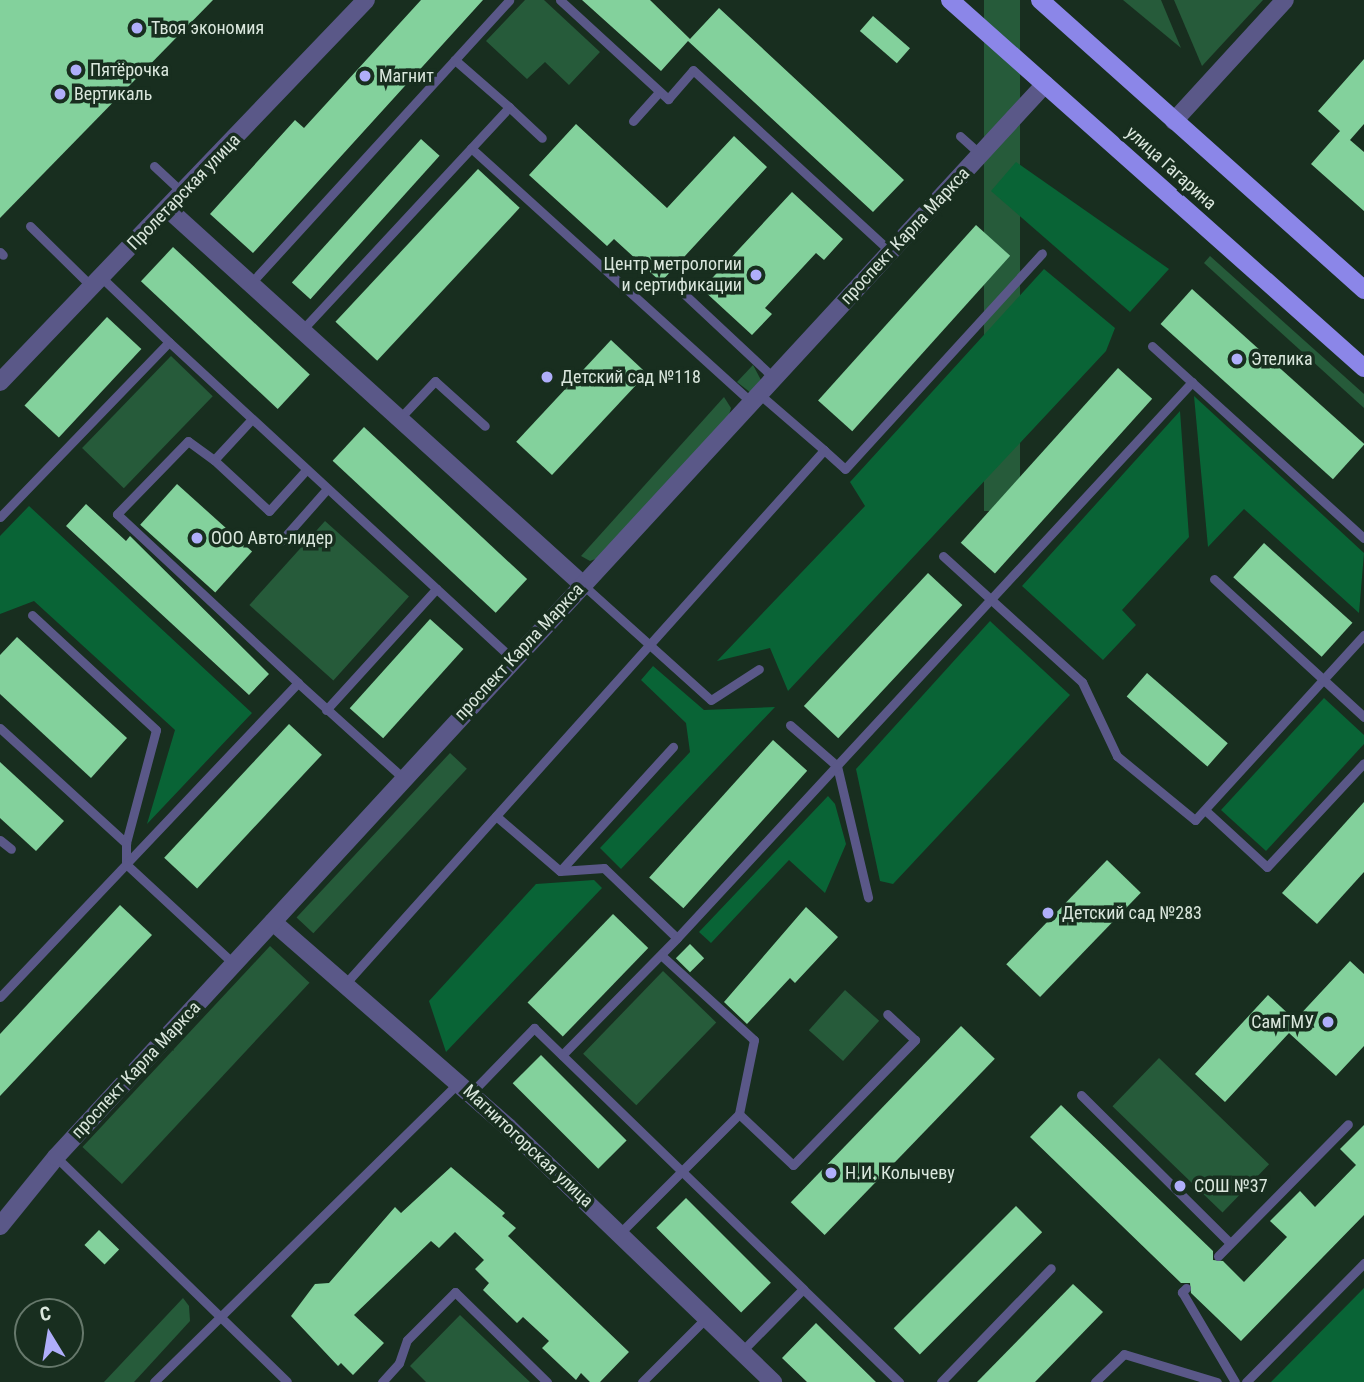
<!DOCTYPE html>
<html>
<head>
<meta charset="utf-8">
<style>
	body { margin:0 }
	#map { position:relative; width:1364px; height:1382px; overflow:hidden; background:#182e1f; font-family:"Roboto Condensed",sans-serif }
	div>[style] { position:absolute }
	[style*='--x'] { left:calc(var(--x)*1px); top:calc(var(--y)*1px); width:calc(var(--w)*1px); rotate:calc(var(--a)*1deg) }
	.green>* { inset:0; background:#265b3a; transform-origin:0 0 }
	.forest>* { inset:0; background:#096436 }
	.building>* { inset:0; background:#83d19c; transform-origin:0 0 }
	.service>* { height:9px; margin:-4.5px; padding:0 4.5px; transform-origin:4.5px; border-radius:4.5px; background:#5a5888 }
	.minor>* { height:18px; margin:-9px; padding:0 9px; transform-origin:9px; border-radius:9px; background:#5a5888 }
	.primary>* { height:18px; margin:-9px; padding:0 9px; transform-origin:9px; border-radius:9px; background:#8b86e8 }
	.dots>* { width:19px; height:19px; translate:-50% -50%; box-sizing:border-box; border:4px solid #182e1f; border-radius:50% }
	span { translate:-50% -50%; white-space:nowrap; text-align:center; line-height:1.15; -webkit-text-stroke:7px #182e1f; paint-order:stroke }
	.poi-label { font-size:18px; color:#dae7dd }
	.left { translate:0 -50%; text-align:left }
	.right { translate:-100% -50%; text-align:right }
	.street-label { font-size:18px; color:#dae7dd }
	.north { position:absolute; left:14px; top:1298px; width:70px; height:70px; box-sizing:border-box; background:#182e1f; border:2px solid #66786b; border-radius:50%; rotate:349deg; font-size:19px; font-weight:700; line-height:28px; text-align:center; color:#dae7dd }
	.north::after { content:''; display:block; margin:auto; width:24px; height:32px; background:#afaefa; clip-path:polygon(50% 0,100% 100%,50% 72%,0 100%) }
</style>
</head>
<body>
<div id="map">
	<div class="green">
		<i style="clip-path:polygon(525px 0,544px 0,600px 52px,569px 85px,545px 62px,527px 79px,486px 41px)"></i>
		<i style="left:984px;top:0;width:36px;height:511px"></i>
		<i style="clip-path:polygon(1123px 0,1161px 0,1181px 48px)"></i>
		<i style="clip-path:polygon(1174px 0,1263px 0,1202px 66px)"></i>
		<i style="clip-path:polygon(1210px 256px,1364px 394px,1364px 408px,1204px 263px)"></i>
		<i style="left:171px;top:356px;width:58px;height:128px;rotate:44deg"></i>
		<i style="clip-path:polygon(753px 365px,761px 380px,751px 393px,737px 382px)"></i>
		<i style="clip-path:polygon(724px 397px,731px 408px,729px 415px,598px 558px,590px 561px,581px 556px)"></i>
		<i style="left:325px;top:521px;width:113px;height:113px;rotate:42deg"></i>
		<i style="left:450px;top:753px;width:23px;height:225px;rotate:43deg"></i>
		<i style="left:270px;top:946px;width:54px;height:275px;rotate:43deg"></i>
		<i style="left:663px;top:971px;width:74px;height:115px;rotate:44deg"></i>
		<i style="left:845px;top:990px;width:46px;height:54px;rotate:42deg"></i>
		<i style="left:1159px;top:1058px;width:153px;height:67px;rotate:44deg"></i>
		<i style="clip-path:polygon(183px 1298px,189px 1306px,190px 1321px,146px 1369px,134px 1382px,104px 1382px)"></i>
		<i style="clip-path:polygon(460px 1315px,512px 1365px,530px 1382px,426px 1382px,410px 1366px)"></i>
	</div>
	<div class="forest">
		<i style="clip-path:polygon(1016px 162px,1169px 269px,1130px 312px,991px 191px)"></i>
		<i style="clip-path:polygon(1044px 269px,1115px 328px,1106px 351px,788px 691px,770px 648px,717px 661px,865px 506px,850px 482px)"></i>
		<i style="clip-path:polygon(1194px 396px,1364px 553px,1359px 613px,1244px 509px,1208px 547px)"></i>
		<i style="clip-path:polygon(1180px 411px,1189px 537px,1122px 610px,1136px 625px,1103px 660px,1022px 586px)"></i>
		<i style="clip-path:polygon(29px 506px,252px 713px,147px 824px,175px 730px,34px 601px,0 614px,0 536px)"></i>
		<i style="clip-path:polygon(990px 621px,1070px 695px,893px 884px,880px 881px,856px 769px)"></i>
		<i style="clip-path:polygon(653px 666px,704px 710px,775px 707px,621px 869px,600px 848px,690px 752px,686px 723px,641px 680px)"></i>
		<i style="clip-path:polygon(1324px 698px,1364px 735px,1364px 744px,1266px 851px,1221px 810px)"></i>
		<i style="clip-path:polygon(828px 796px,835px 804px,846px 844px,825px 893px,789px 860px,711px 943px,699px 932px)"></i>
		<i style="clip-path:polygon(594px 880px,602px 888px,446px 1052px,429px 1001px,536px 884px)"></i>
		<i style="clip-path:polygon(1364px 1288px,1364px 1382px,1271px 1382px)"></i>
	</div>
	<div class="building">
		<i style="clip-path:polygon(0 0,213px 0,0 218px)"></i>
		<i style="clip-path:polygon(421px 0,483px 0,253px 253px,210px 214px,295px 120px,304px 128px)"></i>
		<i style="clip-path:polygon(582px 0,650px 0,690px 39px,719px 8px,904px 180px,873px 212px,688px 41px,661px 71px)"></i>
		<i style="left:873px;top:16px;width:49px;height:20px;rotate:41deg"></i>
		<i style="clip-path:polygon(1364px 59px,1364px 124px,1350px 140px,1364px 152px,1364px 211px,1311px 164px,1340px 131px,1318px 111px)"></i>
		<i style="clip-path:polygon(576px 124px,667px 208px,734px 136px,767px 167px,661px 282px,614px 239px,607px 246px,529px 175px)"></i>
		<i style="left:421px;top:139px;width:25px;height:193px;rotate:42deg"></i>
		<i style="left:478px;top:169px;width:57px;height:209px;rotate:43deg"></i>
		<i style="clip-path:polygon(792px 192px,843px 239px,824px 260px,816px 253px,765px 308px,772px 314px,752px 335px,702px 289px)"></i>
		<i style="left:976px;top:225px;width:46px;height:236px;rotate:42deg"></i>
		<i style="left:173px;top:247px;width:187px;height:47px;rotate:43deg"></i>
		<i style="left:1192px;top:289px;width:232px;height:47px;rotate:42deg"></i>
		<i style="left:107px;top:317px;width:47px;height:121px;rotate:43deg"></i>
		<i style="left:611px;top:340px;width:49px;height:139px;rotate:43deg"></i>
		<i style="left:1118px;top:368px;width:46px;height:235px;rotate:42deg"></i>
		<i style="left:364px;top:427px;width:223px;height:46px;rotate:43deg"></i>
		<i style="left:177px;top:484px;width:101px;height:55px;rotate:42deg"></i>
		<i style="clip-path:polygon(86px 504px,126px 541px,130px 536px,269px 674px,249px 695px,66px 526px)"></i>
		<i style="left:1264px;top:543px;width:119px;height:46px;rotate:42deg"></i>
		<i style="left:928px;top:573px;width:47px;height:182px;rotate:43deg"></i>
		<i style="left:430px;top:619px;width:45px;height:120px;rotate:42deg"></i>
		<i style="clip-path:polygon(17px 637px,127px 738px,91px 778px,0 694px,0 655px)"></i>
		<i style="left:1147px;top:673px;width:107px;height:31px;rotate:41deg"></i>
		<i style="left:289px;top:724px;width:45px;height:183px;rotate:43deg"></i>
		<i style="left:773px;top:740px;width:46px;height:185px;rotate:42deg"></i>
		<i style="clip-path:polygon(0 762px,64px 821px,36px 851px,0 818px)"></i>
		<i style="clip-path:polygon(1364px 802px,1364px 872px,1317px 924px,1282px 893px)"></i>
		<i style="left:1107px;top:860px;width:47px;height:145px;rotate:44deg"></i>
		<i style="clip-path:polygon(120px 905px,152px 935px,0 1096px,0 1034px)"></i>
		<i style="clip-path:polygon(806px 907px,838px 937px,795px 983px,790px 978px,747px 1024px,724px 1002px)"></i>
		<i style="left:613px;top:914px;width:49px;height:123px;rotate:44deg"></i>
		<i style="left:690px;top:944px;width:20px;height:20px;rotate:45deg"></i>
		<i style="clip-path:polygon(1350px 961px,1364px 974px,1364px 1046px,1336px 1076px,1289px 1033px,1225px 1102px,1195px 1074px,1268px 995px,1295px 1020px)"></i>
		<i style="left:961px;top:1026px;width:47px;height:245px;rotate:44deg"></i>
		<i style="left:541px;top:1055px;width:121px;height:40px;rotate:45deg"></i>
		<i style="clip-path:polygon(1061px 1105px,1213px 1251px,1213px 1260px,1223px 1261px,1244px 1282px,1287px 1237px,1270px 1221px,1300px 1191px,1315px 1207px,1356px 1165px,1340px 1149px,1364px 1125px,1364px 1215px,1241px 1341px,1191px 1293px,1190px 1283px,1181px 1283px,1030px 1137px)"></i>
		<i style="clip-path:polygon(451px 1167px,505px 1213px,502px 1216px,516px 1228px,508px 1236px,629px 1352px,600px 1382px,590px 1382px,581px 1373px,576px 1380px,542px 1348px,549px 1341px,523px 1317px,517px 1323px,483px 1290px,489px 1283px,475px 1269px,484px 1260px,455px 1232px,439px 1248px,431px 1241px,354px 1315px,384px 1343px,353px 1375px,341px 1363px,338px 1366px,291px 1316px,315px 1284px,329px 1283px,395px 1207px,401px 1213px)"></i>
		<i style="left:686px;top:1198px;width:120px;height:42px;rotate:45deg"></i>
		<i style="left:1016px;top:1206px;width:37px;height:173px;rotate:45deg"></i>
		<i style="left:99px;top:1230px;width:28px;height:21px;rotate:44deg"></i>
		<i style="clip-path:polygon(1073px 1284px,1103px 1312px,1035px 1382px,977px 1382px)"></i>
		<i style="clip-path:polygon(816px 1323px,824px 1331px,876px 1382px,807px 1382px,782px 1358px)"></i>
	</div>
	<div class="service">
		<i style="--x:560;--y:0;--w:147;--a:42.5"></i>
		<i style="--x:668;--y:99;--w:38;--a:-49"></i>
		<i style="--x:693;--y:70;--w:268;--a:42.6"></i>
		<i style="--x:509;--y:107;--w:45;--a:43.2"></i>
		<i style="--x:633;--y:121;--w:39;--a:-48"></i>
		<i style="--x:960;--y:136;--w:27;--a:42"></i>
		<i style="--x:471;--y:148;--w:378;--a:42.2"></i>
		<i style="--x:154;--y:166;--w:40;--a:43"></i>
		<i style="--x:30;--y:226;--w:87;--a:44.5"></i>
		<i style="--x:0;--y:252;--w:4;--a:45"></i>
		<i style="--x:101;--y:277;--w:94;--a:43.7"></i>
		<i style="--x:251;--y:283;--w:383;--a:-47.6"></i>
		<i style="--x:681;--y:291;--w:127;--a:43.1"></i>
		<i style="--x:303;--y:329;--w:303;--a:-47.1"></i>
		<i style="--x:509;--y:107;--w:72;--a:-139"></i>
		<i style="--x:1152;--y:346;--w:286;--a:42.2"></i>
		<i style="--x:759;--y:394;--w:86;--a:40.7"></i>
		<i style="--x:400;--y:418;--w:51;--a:-46.6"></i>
		<i style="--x:435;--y:381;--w:67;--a:42"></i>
		<i style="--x:251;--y:420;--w:54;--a:132.8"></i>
		<i style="--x:214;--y:460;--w:32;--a:-144"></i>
		<i style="--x:188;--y:441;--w:102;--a:134.2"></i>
		<i style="--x:117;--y:514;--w:248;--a:43"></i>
		<i style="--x:214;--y:460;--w:75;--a:42.8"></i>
		<i style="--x:269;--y:511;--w:55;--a:-47.9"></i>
		<i style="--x:0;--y:517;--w:243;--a:-46"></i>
		<i style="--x:169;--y:342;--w:468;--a:42.7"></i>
		<i style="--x:281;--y:541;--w:69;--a:-48.5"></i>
		<i style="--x:943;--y:556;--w:188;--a:42.2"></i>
		<i style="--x:1082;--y:682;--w:82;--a:64.7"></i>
		<i style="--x:1117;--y:756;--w:101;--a:39.4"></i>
		<i style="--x:1195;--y:820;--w:251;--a:-47.6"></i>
		<i style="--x:1214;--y:579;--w:204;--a:42.6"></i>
		<i style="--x:582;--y:584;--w:173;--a:42"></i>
		<i style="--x:711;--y:700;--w:57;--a:-32.9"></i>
		<i style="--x:32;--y:615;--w:169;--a:42.8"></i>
		<i style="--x:156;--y:730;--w:117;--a:104.9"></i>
		<i style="--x:326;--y:710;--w:164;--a:-47.7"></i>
		<i style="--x:790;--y:725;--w:62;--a:41.1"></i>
		<i style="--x:837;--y:766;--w:135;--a:76.7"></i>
		<i style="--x:0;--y:728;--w:171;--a:42.4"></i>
		<i style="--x:126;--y:843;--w:21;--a:90"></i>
		<i style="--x:126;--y:864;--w:250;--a:-46.5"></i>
		<i style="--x:298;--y:683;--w:142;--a:42.1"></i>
		<i style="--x:1205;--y:810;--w:84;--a:42.6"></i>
		<i style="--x:1267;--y:867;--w:142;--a:-47"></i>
		<i style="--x:496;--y:816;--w:84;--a:40.7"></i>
		<i style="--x:560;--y:871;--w:44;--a:-3.9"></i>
		<i style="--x:604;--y:868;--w:101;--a:43.8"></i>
		<i style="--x:677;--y:938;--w:164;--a:134.5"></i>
		<i style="--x:0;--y:840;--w:14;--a:39"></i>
		<i style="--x:560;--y:871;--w:168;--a:-47.7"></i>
		<i style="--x:677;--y:938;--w:758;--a:-47.19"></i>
		<i style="--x:661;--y:955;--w:126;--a:42.4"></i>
		<i style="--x:754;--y:1040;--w:76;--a:101.5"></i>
		<i style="--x:346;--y:983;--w:716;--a:-48.11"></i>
		<i style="--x:824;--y:450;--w:28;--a:42"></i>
		<i style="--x:845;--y:469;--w:292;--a:-47.6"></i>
		<i style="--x:0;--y:997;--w:183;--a:-46.5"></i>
		<i style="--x:126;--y:864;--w:147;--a:42.8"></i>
		<i style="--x:471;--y:1093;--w:91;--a:-45.9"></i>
		<i style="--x:534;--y:1028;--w:375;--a:44.1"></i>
		<i style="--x:803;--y:1289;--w:87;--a:134.5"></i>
		<i style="--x:1081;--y:1095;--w:210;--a:44.8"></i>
		<i style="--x:56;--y:1157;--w:322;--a:44.2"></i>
		<i style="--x:620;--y:1233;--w:168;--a:-45"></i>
		<i style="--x:739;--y:1114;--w:74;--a:43.4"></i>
		<i style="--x:793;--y:1165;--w:175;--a:-45.7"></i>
		<i style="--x:915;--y:1040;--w:38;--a:-137"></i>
		<i style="--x:1218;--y:1256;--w:185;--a:-45.4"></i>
		<i style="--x:1186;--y:1288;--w:6;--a:135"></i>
		<i style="--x:1182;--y:1292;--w:104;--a:59.5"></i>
		<i style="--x:803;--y:1289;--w:134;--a:44.1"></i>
		<i style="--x:154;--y:1382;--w:428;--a:-44.5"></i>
		<i style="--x:382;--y:1382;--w:25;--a:-48"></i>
		<i style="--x:399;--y:1363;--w:24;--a:-71"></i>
		<i style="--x:407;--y:1340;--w:68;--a:-45"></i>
		<i style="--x:455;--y:1292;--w:129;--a:44.4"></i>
		<i style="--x:642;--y:1382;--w:92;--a:-45"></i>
		<i style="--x:941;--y:1382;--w:158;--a:-46"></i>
		<i style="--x:1095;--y:1382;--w:40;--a:-44"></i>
		<i style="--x:1124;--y:1354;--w:97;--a:16.8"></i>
		<i style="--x:1246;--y:1382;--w:168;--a:-45.2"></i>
	</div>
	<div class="minor">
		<i style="--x:1174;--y:121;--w:164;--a:-47.5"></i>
		<i style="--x:168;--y:209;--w:559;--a:42.17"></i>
		<i style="--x:0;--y:382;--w:529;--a:-46.23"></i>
		<i style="--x:273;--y:922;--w:312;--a:41.1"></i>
		<i style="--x:508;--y:1127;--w:368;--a:43.9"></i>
		<i style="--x:0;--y:1226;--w:89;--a:-50.9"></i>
		<i style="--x:56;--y:1157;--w:1459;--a:-47.33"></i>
	</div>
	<div class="primary">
		<i style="--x:950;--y:0;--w:554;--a:41.63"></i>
		<i style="--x:1040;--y:0;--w:435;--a:41.8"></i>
	</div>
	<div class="dots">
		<i style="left:137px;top:28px;background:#afaefa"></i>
		<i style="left:76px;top:70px;background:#afaefa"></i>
		<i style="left:365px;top:76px;background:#afaefa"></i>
		<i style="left:60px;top:94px;background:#afaefa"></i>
		<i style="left:756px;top:275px;background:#afaefa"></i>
		<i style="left:1237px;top:359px;background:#afaefa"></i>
		<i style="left:547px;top:377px;background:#afaefa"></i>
		<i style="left:197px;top:538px;background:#afaefa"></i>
		<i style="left:1048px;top:913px;background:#afaefa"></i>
		<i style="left:1328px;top:1022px;background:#afaefa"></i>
		<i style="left:831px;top:1173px;background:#afaefa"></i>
		<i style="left:1180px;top:1186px;background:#afaefa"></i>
	</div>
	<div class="poi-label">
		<span class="left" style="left:151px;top:28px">Твоя экономия</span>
		<span class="left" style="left:90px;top:70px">Пятёрочка</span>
		<span class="left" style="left:379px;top:76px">Магнит</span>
		<span class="left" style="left:74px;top:94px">Вертикаль</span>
		<span class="right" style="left:742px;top:275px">Центр метрологии<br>и сертификации</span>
		<span class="left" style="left:1251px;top:359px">Этелика</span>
		<span class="left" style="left:561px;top:377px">Детский сад №118</span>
		<span class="left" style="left:211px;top:538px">ООО Авто-лидер</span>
		<span class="left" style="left:1062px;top:913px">Детский сад №283</span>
		<span class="right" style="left:1314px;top:1022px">СамГМУ</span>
		<span class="left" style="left:845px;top:1173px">Н.И. Колычеву</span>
		<span class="left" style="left:1194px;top:1186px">СОШ №37</span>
	</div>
	<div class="street-label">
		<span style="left:1171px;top:168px;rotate:42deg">улица Гагарина</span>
		<span style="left:184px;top:192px;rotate:-46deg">Пролетарская улица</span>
		<span style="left:905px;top:236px;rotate:-47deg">проспект Карла Маркса</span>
		<span style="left:519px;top:652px;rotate:-47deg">проспект Карла Маркса</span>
		<span style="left:136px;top:1070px;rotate:-47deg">проспект Карла Маркса</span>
		<span style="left:528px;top:1146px;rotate:43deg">Магнитогорская улица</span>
	</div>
	<div class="north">С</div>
</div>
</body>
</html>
